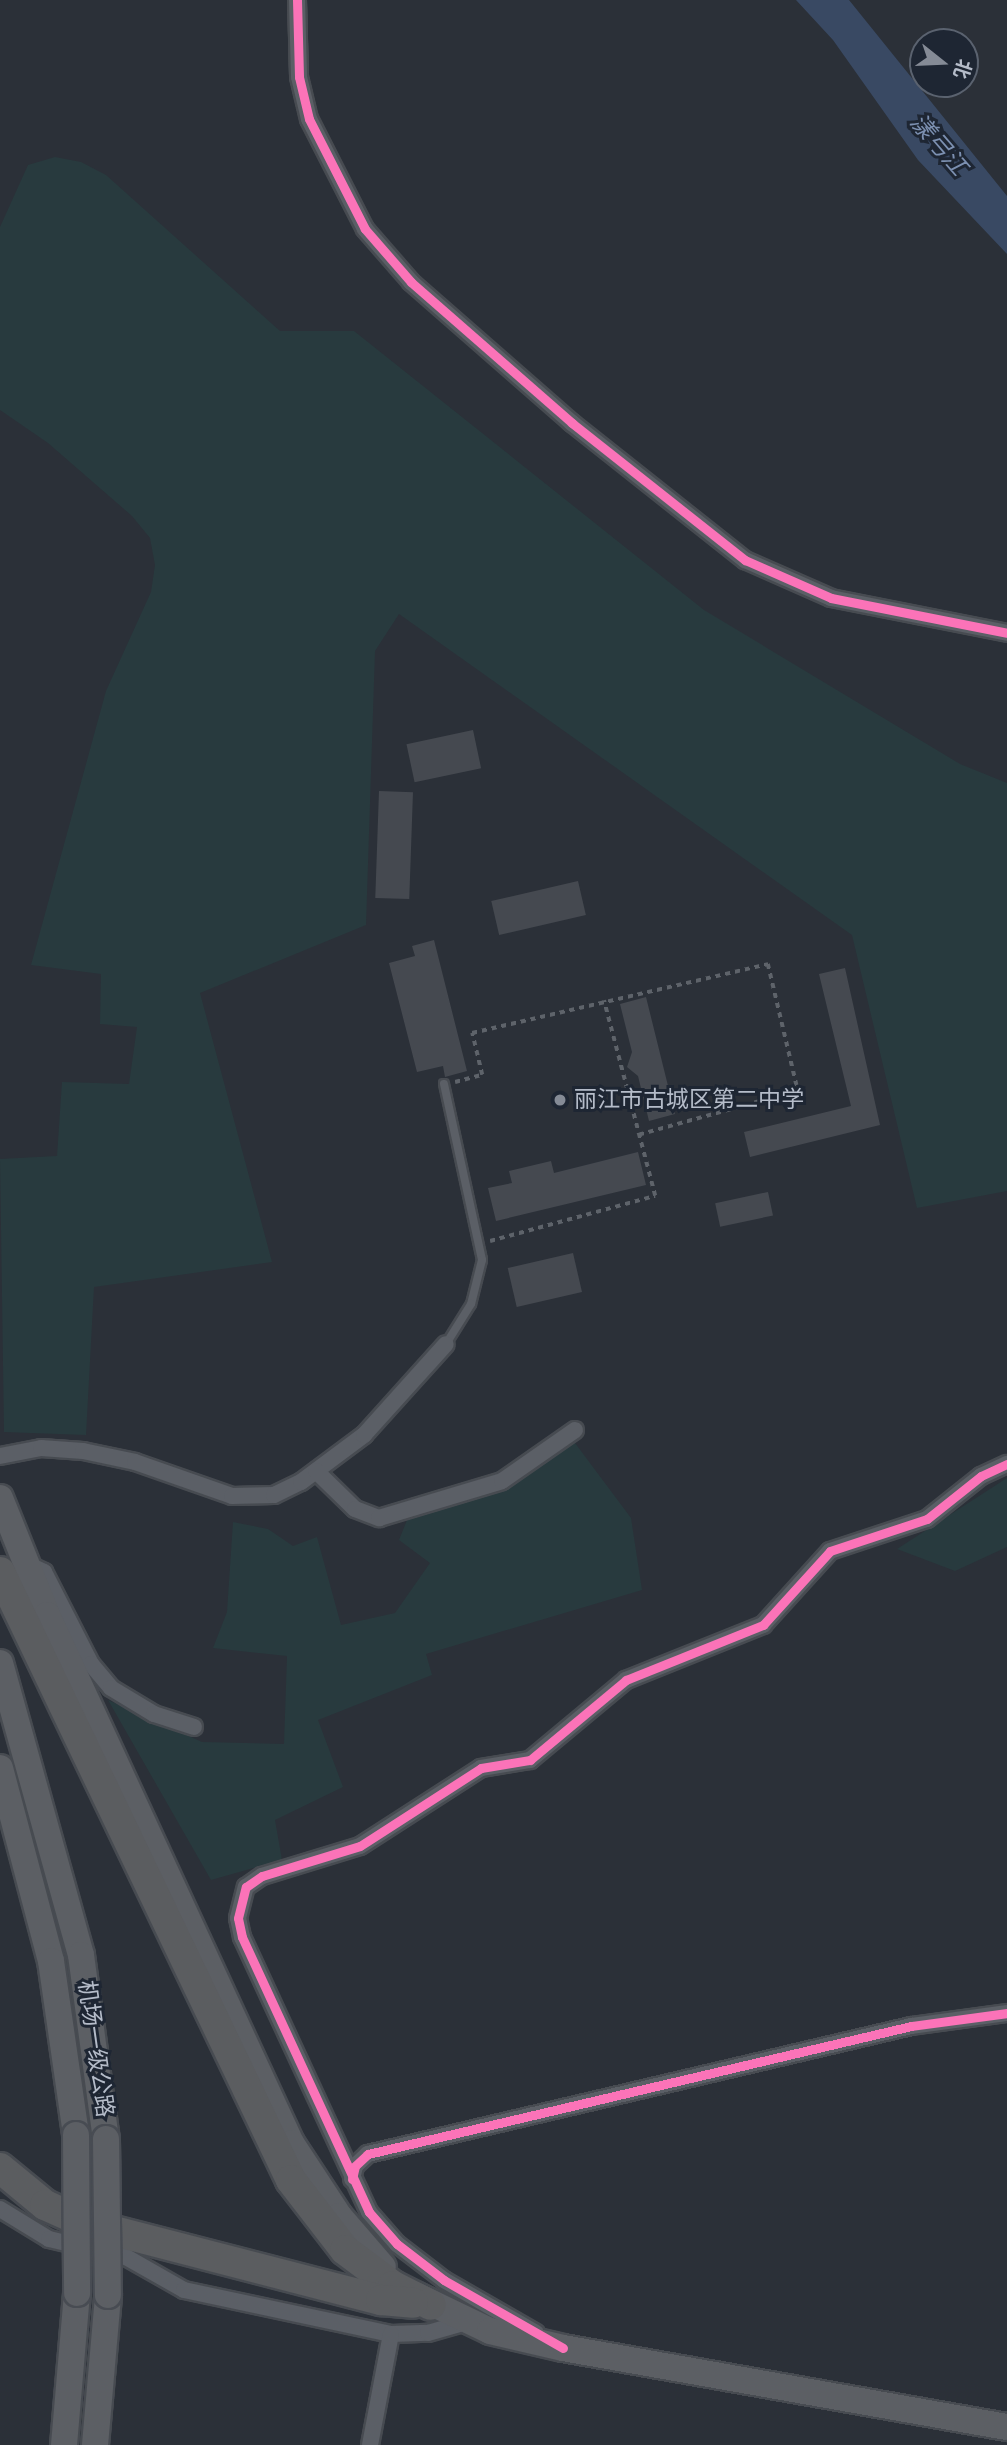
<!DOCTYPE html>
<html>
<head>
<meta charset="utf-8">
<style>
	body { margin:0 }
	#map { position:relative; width:1007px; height:2445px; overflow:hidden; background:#2b3038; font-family:Roboto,"Noto Sans SC",sans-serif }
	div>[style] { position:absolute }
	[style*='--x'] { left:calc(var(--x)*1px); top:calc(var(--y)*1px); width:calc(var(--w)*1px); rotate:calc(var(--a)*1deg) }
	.green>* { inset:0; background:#283a3e }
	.water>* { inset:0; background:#394963 }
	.building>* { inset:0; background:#454950; transform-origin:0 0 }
	.path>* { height:3.5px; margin-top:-1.75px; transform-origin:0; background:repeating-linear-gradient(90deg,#5e636a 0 5px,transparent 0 10px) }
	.roads { filter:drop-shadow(2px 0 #474b51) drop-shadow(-2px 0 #474b51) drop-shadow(0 2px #474b51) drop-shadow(0 -2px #474b51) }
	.service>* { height:8px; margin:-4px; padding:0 4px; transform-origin:4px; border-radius:4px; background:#5b5f66 }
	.minor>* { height:16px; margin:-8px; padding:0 8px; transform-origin:8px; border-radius:8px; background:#5b5f66 }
	.trunk>* { height:26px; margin:-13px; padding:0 13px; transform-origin:13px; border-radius:13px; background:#5c5f64 }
	.motorway>* { height:30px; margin:-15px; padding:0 15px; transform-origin:15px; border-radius:15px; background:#5b5d60 }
	.bridges { filter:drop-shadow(2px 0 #484c53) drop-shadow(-2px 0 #484c53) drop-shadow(0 2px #484c53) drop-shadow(0 -2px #484c53) }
	.trunk-bridge>* { height:26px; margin:-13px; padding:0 13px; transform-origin:13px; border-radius:13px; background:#5c5f64 }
	.cycleway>* { height:9px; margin:-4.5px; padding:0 4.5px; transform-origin:4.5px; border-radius:4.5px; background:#fb73b8 }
	.dots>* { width:19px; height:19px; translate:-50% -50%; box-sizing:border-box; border:4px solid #1e2633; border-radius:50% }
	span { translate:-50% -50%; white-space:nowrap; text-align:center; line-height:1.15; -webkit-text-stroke:6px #1e2633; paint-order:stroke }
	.poi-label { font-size:23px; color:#b5bcc9 }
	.left { translate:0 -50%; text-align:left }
	.street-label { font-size:23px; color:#b5bcc9 }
	.water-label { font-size:24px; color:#7c90b1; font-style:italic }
	.north { position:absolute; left:909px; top:28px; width:70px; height:70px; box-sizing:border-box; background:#1e2633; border:2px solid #5a626f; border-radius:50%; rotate:108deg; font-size:19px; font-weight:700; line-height:28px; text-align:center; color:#b5bcc9 }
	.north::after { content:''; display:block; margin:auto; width:24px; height:32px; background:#858b96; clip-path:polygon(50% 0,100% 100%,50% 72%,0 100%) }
</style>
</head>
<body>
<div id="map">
	<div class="green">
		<i style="clip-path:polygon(55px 157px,81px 162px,106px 175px,280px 331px,354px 331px,704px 610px,960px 764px,1007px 783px,1007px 1191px,917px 1208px,852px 935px,399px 614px,375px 651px,366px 925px,200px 993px,272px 1262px,94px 1287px,86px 1435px,4px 1432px,0 1159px,57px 1156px,62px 1082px,129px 1084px,137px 1027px,100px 1024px,101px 974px,31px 965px,106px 691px,151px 592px,155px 565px,150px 538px,132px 516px,48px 443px,0 410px,0 227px,28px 165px)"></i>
		<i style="clip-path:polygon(575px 1443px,631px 1518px,642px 1590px,426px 1654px,432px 1675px,318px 1720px,343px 1787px,275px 1820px,282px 1860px,211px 1880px,108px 1700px,202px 1742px,284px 1744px,287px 1656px,213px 1648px,227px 1612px,233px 1522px,268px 1529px,293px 1546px,317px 1537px,341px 1625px,395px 1613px,430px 1563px,399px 1540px,407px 1520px,502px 1490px)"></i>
		<i style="clip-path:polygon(1007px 1478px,1007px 1547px,955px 1571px,897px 1549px)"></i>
	</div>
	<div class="water">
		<i style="clip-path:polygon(796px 0,849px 0,1007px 196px,1007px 254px,918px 160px,833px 40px)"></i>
	</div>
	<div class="building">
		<i style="left:473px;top:730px;width:39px;height:68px;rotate:78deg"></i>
		<i style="left:379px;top:791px;width:34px;height:107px;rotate:2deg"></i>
		<i style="left:578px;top:881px;width:35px;height:89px;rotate:77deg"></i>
		<i style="clip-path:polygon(434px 940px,467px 1071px,445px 1077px,443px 1066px,417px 1072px,389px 963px,415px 956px,412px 946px)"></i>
		<i style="clip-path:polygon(845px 968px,880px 1125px,750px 1157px,744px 1132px,851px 1106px,819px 974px)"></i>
		<i style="clip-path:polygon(646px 997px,675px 1114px,649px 1121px,638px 1076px,627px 1067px,632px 1052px,620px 1004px)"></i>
		<i style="clip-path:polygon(638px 1152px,646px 1185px,496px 1221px,488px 1188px,512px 1183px,509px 1171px,551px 1161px,554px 1173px)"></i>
		<i style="left:768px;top:1192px;width:24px;height:54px;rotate:78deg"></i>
		<i style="left:573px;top:1253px;width:40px;height:67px;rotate:77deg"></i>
	</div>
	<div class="path">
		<i style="--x:455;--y:1082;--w:28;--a:-15"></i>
		<i style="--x:482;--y:1075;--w:43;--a:-103.4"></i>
		<i style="--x:472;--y:1033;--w:304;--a:-13.1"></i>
		<i style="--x:768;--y:964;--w:130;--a:76.7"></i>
		<i style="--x:798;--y:1091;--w:165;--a:164.5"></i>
		<i style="--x:490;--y:1241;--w:171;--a:-15.3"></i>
		<i style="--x:655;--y:1196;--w:202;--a:-104.7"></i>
	</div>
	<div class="roads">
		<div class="service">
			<i style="--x:444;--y:1084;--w:180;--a:77.8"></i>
			<i style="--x:482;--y:1260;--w:45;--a:104"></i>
			<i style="--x:471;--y:1304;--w:47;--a:122"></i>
		</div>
		<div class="minor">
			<i style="--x:297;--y:0;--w:77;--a:88.5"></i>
			<i style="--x:299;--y:77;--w:43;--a:76.6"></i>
			<i style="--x:309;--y:119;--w:123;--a:63"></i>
			<i style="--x:365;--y:229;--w:70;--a:49"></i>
			<i style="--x:411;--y:282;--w:214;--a:41.2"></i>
			<i style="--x:572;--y:423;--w:221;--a:38.4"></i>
			<i style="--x:745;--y:560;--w:94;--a:23.8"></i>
			<i style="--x:831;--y:598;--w:179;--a:11.2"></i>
			<i style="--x:0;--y:1456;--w:42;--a:-11"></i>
			<i style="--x:41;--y:1448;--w:42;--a:4.1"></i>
			<i style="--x:83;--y:1451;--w:53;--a:11.9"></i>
			<i style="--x:135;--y:1462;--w:103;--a:19.3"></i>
			<i style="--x:232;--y:1496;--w:42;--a:-1.4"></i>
			<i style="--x:274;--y:1495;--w:30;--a:-26"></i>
			<i style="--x:301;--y:1482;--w:79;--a:-36.7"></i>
			<i style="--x:364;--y:1435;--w:122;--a:-48"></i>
			<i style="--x:316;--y:1471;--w:54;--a:44.3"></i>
			<i style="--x:355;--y:1509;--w:26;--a:21"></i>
			<i style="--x:379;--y:1518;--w:128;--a:-16.7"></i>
			<i style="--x:502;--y:1481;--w:89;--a:-34.9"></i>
			<i style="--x:27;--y:1564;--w:19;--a:25"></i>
			<i style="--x:44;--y:1572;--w:103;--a:62.9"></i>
			<i style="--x:91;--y:1664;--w:31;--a:50"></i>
			<i style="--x:111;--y:1688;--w:50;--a:31.2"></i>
			<i style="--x:154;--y:1714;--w:42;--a:18"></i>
			<i style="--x:352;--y:2179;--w:13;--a:-77"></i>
			<i style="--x:355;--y:2166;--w:18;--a:-43"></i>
			<i style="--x:368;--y:2154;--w:558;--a:-13.26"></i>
			<i style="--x:911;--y:2026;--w:97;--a:-7.7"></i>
			<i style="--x:0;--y:2209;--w:57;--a:31.5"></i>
			<i style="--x:49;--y:2239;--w:79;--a:13.2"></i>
			<i style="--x:126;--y:2257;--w:67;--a:29.6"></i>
			<i style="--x:184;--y:2290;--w:212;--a:12"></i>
			<i style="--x:391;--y:2334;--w:37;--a:-2"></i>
			<i style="--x:428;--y:2333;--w:40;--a:-16"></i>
			<i style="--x:536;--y:2333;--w:106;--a:-150.1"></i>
			<i style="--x:444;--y:2280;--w:59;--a:-142.5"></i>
			<i style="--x:397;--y:2244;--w:43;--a:-131.2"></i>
			<i style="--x:369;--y:2212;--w:303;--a:-114.8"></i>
			<i style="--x:242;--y:1937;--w:19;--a:-102"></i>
			<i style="--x:238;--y:1918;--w:32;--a:-76"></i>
			<i style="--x:246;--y:1887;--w:19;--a:-35"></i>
			<i style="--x:262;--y:1876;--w:102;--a:-17"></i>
			<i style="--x:360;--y:1846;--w:144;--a:-32.8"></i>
			<i style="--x:481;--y:1768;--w:50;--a:-9.3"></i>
			<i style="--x:530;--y:1760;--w:125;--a:-39.8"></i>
			<i style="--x:626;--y:1680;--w:148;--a:-21.9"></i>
			<i style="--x:763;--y:1625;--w:100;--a:-47.8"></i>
			<i style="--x:830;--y:1551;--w:102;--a:-18.3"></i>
			<i style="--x:927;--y:1519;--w:69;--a:-38.5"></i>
			<i style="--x:981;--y:1476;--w:29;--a:-25"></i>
			<i style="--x:370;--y:2445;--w:113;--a:-79.3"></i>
		</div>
		<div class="trunk">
			<i style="--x:0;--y:1498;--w:126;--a:68.1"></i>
			<i style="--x:47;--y:1615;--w:582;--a:65.2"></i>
			<i style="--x:291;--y:2143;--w:87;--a:56.7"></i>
			<i style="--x:339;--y:2216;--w:67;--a:49.2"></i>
			<i style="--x:0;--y:1663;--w:303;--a:74.5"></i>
			<i style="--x:81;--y:1955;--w:186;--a:82.3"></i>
			<i style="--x:0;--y:1768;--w:200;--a:75.2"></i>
			<i style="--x:51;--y:1961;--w:176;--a:81.8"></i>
			<i style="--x:415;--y:2295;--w:83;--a:25.6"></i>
			<i style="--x:490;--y:2331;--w:75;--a:13.1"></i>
			<i style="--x:563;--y:2348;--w:451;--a:10.1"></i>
			<i style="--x:64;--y:2445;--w:153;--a:-85.1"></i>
			<i style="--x:95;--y:2445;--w:151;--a:-85"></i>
		</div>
		<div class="motorway">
			<i style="--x:0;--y:1572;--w:674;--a:64.42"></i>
			<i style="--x:291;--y:2180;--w:88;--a:52.4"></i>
			<i style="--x:345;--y:2250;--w:60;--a:36.9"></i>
			<i style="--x:393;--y:2286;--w:42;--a:26.6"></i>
			<i style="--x:0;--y:2168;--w:58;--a:39.4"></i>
			<i style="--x:45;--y:2205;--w:46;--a:24.3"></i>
			<i style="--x:87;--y:2224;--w:304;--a:14.5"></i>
			<i style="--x:381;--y:2300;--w:32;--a:5"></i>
		</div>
	</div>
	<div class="bridges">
		<div class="trunk-bridge">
			<i style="--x:76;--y:2135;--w:158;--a:89.6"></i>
			<i style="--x:106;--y:2139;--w:156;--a:89.3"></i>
		</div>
	</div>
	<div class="cycleway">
		<i style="--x:297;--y:0;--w:77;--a:88.5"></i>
		<i style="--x:299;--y:77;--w:43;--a:76.6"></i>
		<i style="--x:309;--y:119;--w:123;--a:63"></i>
		<i style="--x:365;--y:229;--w:70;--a:49"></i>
		<i style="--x:411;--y:282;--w:214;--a:41.2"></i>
		<i style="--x:572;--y:423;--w:221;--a:38.4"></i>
		<i style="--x:745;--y:560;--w:94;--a:23.8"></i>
		<i style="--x:831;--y:598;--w:179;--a:11.2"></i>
		<i style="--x:352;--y:2179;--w:13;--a:-77"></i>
		<i style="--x:355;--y:2166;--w:18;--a:-43"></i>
		<i style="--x:368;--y:2154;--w:558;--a:-13.26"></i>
		<i style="--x:911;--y:2026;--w:97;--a:-7.7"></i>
		<i style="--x:563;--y:2348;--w:137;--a:-150.3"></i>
		<i style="--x:444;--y:2280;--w:59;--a:-142.5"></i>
		<i style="--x:397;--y:2244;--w:43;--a:-131.2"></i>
		<i style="--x:369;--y:2212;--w:303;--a:-114.8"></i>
		<i style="--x:242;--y:1937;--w:19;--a:-102"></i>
		<i style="--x:238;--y:1918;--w:32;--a:-76"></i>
		<i style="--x:246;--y:1887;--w:19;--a:-35"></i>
		<i style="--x:262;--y:1876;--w:102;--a:-17"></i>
		<i style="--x:360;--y:1846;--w:144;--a:-32.8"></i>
		<i style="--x:481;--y:1768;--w:50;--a:-9.3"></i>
		<i style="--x:530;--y:1760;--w:125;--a:-39.8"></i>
		<i style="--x:626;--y:1680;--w:148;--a:-21.9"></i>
		<i style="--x:763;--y:1625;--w:100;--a:-47.8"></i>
		<i style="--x:830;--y:1551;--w:102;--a:-18.3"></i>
		<i style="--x:927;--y:1519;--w:69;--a:-38.5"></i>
		<i style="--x:981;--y:1476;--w:29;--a:-25"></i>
	</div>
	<div class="dots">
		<i style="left:560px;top:1100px;background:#858b96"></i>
	</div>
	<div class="poi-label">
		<span class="left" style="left:574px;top:1100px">丽江市古城区第二中学</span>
	</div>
	<div class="street-label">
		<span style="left:95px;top:2049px;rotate:82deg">机场一级公路</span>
	</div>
	<div class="water-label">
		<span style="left:938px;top:145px;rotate:49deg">漾弓江</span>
	</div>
	<div class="north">北</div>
</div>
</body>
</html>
